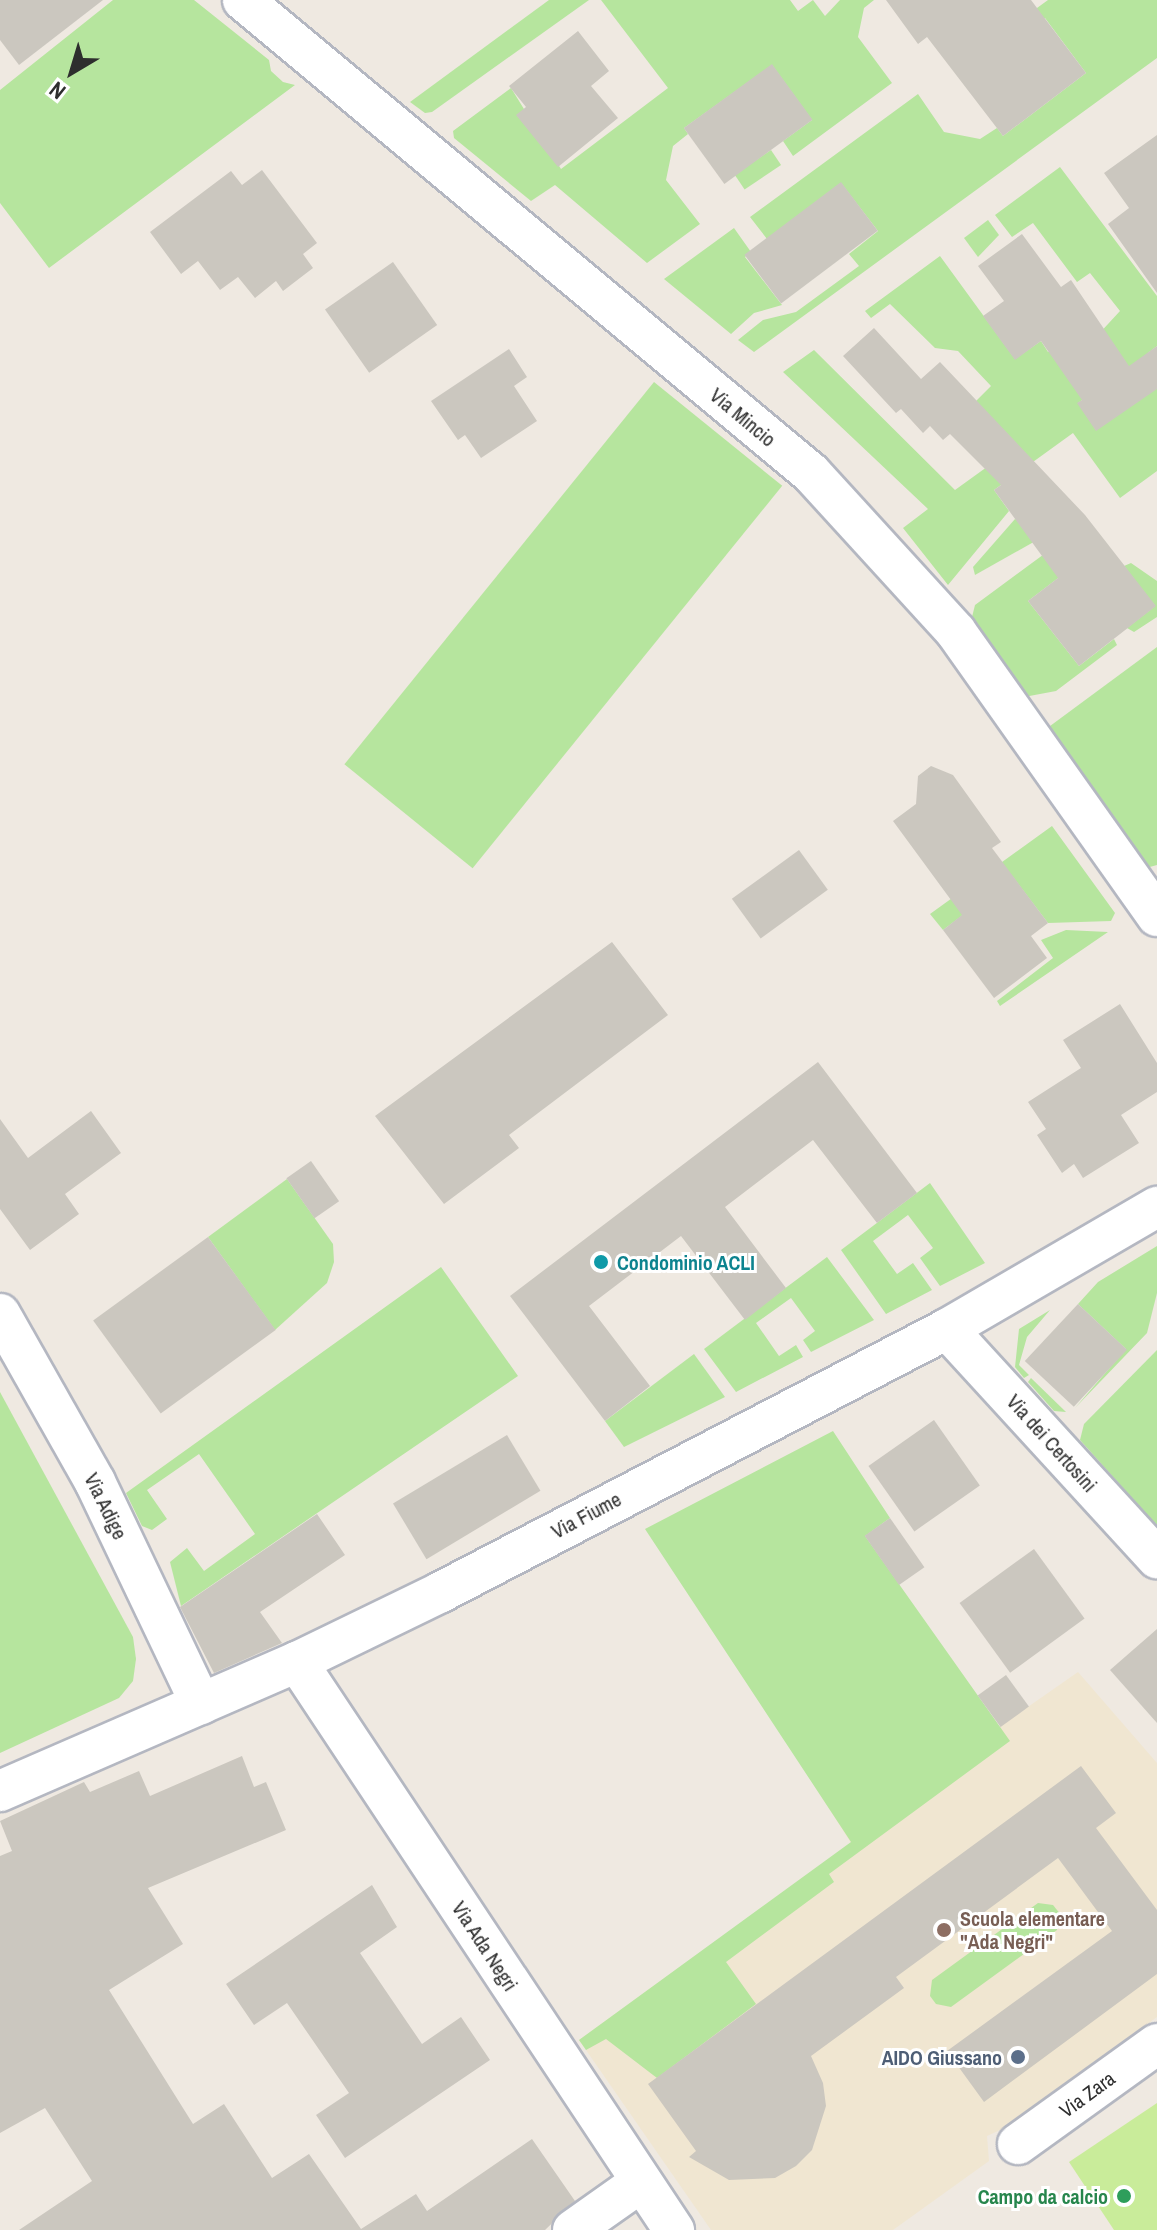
<!DOCTYPE html>
<html>
<head>
<meta charset="utf-8">
<style>
	body { margin:0 }
	#map { position:relative; width:1157px; height:2230px; overflow:hidden; background:#efe9e1; font-family:"Archivo Narrow",sans-serif }
	div>[style] { position:absolute }
	[style*='--x'] { left:calc(var(--x)*1px); top:calc(var(--y)*1px); width:calc(var(--w)*1px); rotate:calc(var(--a)*1deg) }
	.education>* { inset:0; background:#f0e6d1 }
	.green>* { inset:0; background:#b6e59e; transform-origin:0 0 }
	.pitch>* { inset:0; background:#c9ec9a }
	.building>* { inset:0; background:#cbc7bf; transform-origin:0 0 }
	.roads { filter:drop-shadow(2px 0 #b4b7c1) drop-shadow(-2px 0 #b4b7c1) drop-shadow(0 2px #b4b7c1) drop-shadow(0 -2px #b4b7c1) }
	.street>* { height:40px; margin:-20px; padding:0 20px; transform-origin:20px; border-radius:20px; background:#fff }
	.dots>* { width:22px; height:22px; translate:-50% -50%; box-sizing:border-box; border:4px solid #fff; border-radius:50% }
	span { translate:-50% -50%; white-space:nowrap; text-align:center; line-height:1.15; -webkit-text-stroke:6px #fff; paint-order:stroke }
	.street-label { font-size:20px; color:#2e2e2e }
	.culture-label { font-size:20px; color:#0d838f; font-weight:700 }
	.left { translate:0 -50%; text-align:left }
	.education-label { font-size:20px; color:#785e54; font-weight:700 }
	.service-label { font-size:20px; color:#4e5e75; font-weight:700 }
	.right { translate:-100% -50%; text-align:right }
	.leisure-label { font-size:20px; color:#27864d; font-weight:700 }
	.north { position:absolute; left:32px; top:32px; width:80px; height:80px; -webkit-text-stroke:6px #fff; paint-order:stroke; rotate:218deg; font-size:22px; font-weight:700; line-height:32px; text-align:center; color:#2e2e2e }
	.north::after { content:''; display:block; margin:auto; width:28px; height:36px; background:#2e2e2e; clip-path:polygon(50% 0,100% 100%,50% 72%,0 100%) }
</style>
</head>
<body>
<div id="map">
	<div class="education">
		<i style="clip-path:polygon(898px 1584px,999px 1727px,1078px 1672px,1157px 1763px,1157px 2017px,1011px 2125px,987px 2136px,989px 2161px,893px 2230px,711px 2230px,579px 2040px,851px 1843px,752px 1688px)"></i>
	</div>
	<div class="green">
		<i style="clip-path:polygon(113px 0,194px 0,269px 60px,271px 71px,283px 82px,295px 85px,49px 268px,0 203px,0 90px)"></i>
		<i style="clip-path:polygon(549px 0,589px 0,432px 112px,425px 113px,410px 102px)"></i>
		<i style="clip-path:polygon(601px 0,790px 0,798px 11px,813px 0,825px 16px,840px 0,874px 0,864px 8px,858px 37px,892px 83px,793px 156px,783px 141px,812px 120px,772px 65px,684px 128px,688px 134px,673px 146px,666px 180px,700px 224px,647px 263px,555px 185px,531px 201px,454px 138px,453px 131px,511px 88px,561px 169px,668px 88px)"></i>
		<i style="clip-path:polygon(1048px 0,1157px 0,1157px 58px,754px 352px,738px 340px,763px 320px,796px 312px,859px 266px,849px 254px,878px 231px,841px 183px,767px 239px,750px 217px,918px 94px,944px 132px,980px 139px,997px 128px,1003px 136px,1086px 73px,1045px 18px,1016px 39px,1008px 29px)"></i>
		<i style="left:771px;top:150px;width:18px;height:44px;rotate:56deg"></i>
		<i style="clip-path:polygon(evenodd,1060px 167px,1157px 296px,1157px 346px,1148px 353px,1157px 366px,1157px 471px,1120px 498px,1073px 433px,994px 490px,1009px 511px,948px 585px,903px 528px,928px 509px,783px 372px,814px 350px,955px 490px,1016px 446px,976px 401px,991px 386px,958px 351px,935px 348px,890px 304px,871px 318px,865px 311px,940px 256px,1015px 359px,1041px 341px,1048px 352px,1096px 337px,1120px 311px,1090px 273px,1077px 282px,1033px 223px,1012px 237px,995px 215px,1060px 167px,1126px 368px,1096px 430px,1078px 403px,1126px 368px)"></i>
		<i style="clip-path:polygon(988px 220px,999px 235px,978px 257px,964px 238px)"></i>
		<i style="clip-path:polygon(734px 228px,751px 252px,745px 257px,782px 305px,754px 313px,731px 334px,664px 279px)"></i>
		<i style="left:654px;top:382px;width:165px;height:492px;rotate:39deg"></i>
		<i style="clip-path:polygon(1015px 519px,1046px 535px,975px 575px,973px 567px)"></i>
		<i style="clip-path:polygon(1070px 535px,1087px 556px,1028px 601px,1079px 666px,1114px 639px,1117px 645px,1056px 691px,1024px 697px,971px 621px,975px 605px)"></i>
		<i style="clip-path:polygon(1131px 563px,1157px 581px,1157px 617px,1134px 632px,1127px 628px,1155px 606px,1124px 566px)"></i>
		<i style="clip-path:polygon(1157px 647px,1157px 865px,1146px 868px,1046px 729px)"></i>
		<i style="clip-path:polygon(1052px 826px,1115px 913px,1111px 921px,1048px 923px,1013px 877px,943px 930px,930px 914px)"></i>
		<i style="clip-path:polygon(1066px 930px,1108px 932px,1000px 1006px,997px 1001px,1053px 958px,1041px 940px)"></i>
		<i style="clip-path:polygon(287px 1179px,333px 1244px,334px 1262px,327px 1283px,275px 1330px,208px 1237px)"></i>
		<i style="clip-path:polygon(930px 1183px,985px 1263px,940px 1286px,920px 1258px,933px 1248px,908px 1215px,873px 1241px,897px 1274px,913px 1263px,932px 1290px,886px 1314px,841px 1250px)"></i>
		<i style="clip-path:polygon(1157px 1246px,1157px 1293px,1147px 1333px,1075px 1408px,1126px 1349px,1078px 1304px,1098px 1282px)"></i>
		<i style="clip-path:polygon(827px 1257px,874px 1320px,811px 1352px,803px 1340px,815px 1331px,791px 1298px,756px 1323px,779px 1356px,796px 1345px,803px 1357px,736px 1392px,704px 1349px)"></i>
		<i style="clip-path:polygon(441px 1267px,518px 1376px,181px 1606px,170px 1562px,187px 1548px,204px 1571px,255px 1534px,199px 1454px,147px 1490px,167px 1519px,152px 1530px,142px 1526px,126px 1493px)"></i>
		<i style="clip-path:polygon(1050px 1310px,1027px 1337px,1019px 1365px,1029px 1375px,1024px 1378px,1015px 1367px,1019px 1329px)"></i>
		<i style="clip-path:polygon(1157px 1350px,1157px 1526px,1080px 1440px,1084px 1424px)"></i>
		<i style="clip-path:polygon(694px 1354px,725px 1397px,624px 1447px,605px 1421px)"></i>
		<i style="clip-path:polygon(1031px 1378px,1066px 1412px,1054px 1411px,1028px 1382px)"></i>
		<i style="clip-path:polygon(0 1392px,133px 1637px,136px 1659px,133px 1681px,119px 1698px,0 1753px)"></i>
		<i style="clip-path:polygon(833px 1431px,890px 1518px,865px 1536px,1010px 1741px,829px 1874px,834px 1882px,726px 1962px,756px 2004px,657px 2078px,606px 2039px,586px 2050px,579px 2040px,851px 1842px,645px 1529px)"></i>
		<i style="clip-path:polygon(1038px 1903px,1053px 1905px,1061px 1915px,1057px 1930px,951px 2007px,936px 2004px,930px 1996px,932px 1980px)"></i>
	</div>
	<div class="pitch">
		<i style="clip-path:polygon(1157px 2103px,1157px 2230px,1114px 2230px,1069px 2162px)"></i>
	</div>
	<div class="building">
		<i style="clip-path:polygon(0 0,103px 0,19px 65px,0 40px)"></i>
		<i style="clip-path:polygon(886px 0,1031px 0,1086px 73px,1003px 136px,927px 37px,918px 44px)"></i>
		<i style="clip-path:polygon(578px 31px,609px 71px,591px 86px,618px 118px,558px 167px,516px 115px,526px 107px,509px 86px)"></i>
		<i style="left:772px;top:64px;width:69px;height:109px;rotate:54deg"></i>
		<i style="clip-path:polygon(1157px 135px,1157px 293px,1108px 224px,1129px 208px,1104px 173px)"></i>
		<i style="clip-path:polygon(262px 170px,317px 243px,303px 254px,313px 268px,283px 291px,276px 281px,255px 298px,238px 277px,220px 290px,198px 261px,181px 274px,150px 232px,231px 171px,242px 185px)"></i>
		<i style="left:841px;top:182px;width:61px;height:121px;rotate:53deg"></i>
		<i style="clip-path:polygon(1022px 234px,1061px 287px,1071px 280px,1129px 366px,1157px 346px,1157px 389px,1096px 431px,1077px 403px,1082px 400px,1041px 341px,1015px 360px,983px 316px,1004px 301px,978px 266px)"></i>
		<i style="left:393px;top:262px;width:77px;height:83px;rotate:55deg"></i>
		<i style="clip-path:polygon(874px 328px,921px 379px,940px 362px,1085px 515px,1156px 606px,1079px 666px,1028px 601px,1058px 578px,994px 490px,1001px 485px,950px 434px,943px 440px,930px 426px,923px 433px,901px 409px,896px 413px,843px 356px)"></i>
		<i style="clip-path:polygon(509px 349px,527px 377px,514px 386px,537px 421px,481px 458px,465px 435px,458px 440px,431px 401px)"></i>
		<i style="clip-path:polygon(931px 766px,953px 775px,1001px 842px,992px 848px,1048px 923px,1031px 936px,1047px 958px,994px 998px,943px 930px,962px 915px,893px 821px,916px 804px,918px 776px)"></i>
		<i style="left:799px;top:850px;width:49px;height:83px;rotate:54deg"></i>
		<i style="clip-path:polygon(612px 942px,668px 1015px,509px 1135px,519px 1148px,444px 1204px,375px 1116px)"></i>
		<i style="clip-path:polygon(1120px 1004px,1157px 1063px,1157px 1092px,1121px 1115px,1139px 1143px,1083px 1178px,1074px 1164px,1062px 1173px,1037px 1135px,1046px 1129px,1028px 1102px,1081px 1068px,1063px 1040px)"></i>
		<i style="clip-path:polygon(818px 1062px,917px 1193px,877px 1223px,813px 1140px,725px 1207px,786px 1288px,745px 1320px,681px 1236px,589px 1306px,650px 1386px,605px 1421px,510px 1296px)"></i>
		<i style="clip-path:polygon(91px 1111px,121px 1153px,65px 1194px,79px 1214px,30px 1250px,0 1209px,0 1119px,28px 1158px)"></i>
		<i style="left:311px;top:1161px;width:49px;height:30px;rotate:55deg"></i>
		<i style="left:208px;top:1237px;width:115px;height:142px;rotate:54deg"></i>
		<i style="left:1078px;top:1304px;width:67px;height:78px;rotate:43deg"></i>
		<i style="left:934px;top:1420px;width:80px;height:80px;rotate:55deg"></i>
		<i style="left:507px;top:1435px;width:65px;height:133px;rotate:59deg"></i>
		<i style="clip-path:polygon(317px 1514px,345px 1555px,260px 1612px,282px 1643px,214px 1673px,180px 1607px)"></i>
		<i style="left:890px;top:1518px;width:60px;height:31px;rotate:55deg"></i>
		<i style="left:1034px;top:1549px;width:86px;height:92px;rotate:54deg"></i>
		<i style="clip-path:polygon(1157px 1629px,1157px 1723px,1110px 1670px)"></i>
		<i style="left:1006px;top:1675px;width:39px;height:35px;rotate:54deg"></i>
		<i style="clip-path:polygon(242px 1756px,254px 1787px,266px 1782px,286px 1830px,148px 1888px,183px 1944px,109px 1990px,193px 2124px,224px 2104px,272px 2178px,309px 2154px,361px 2229px,416px 2194px,427px 2211px,532px 2139px,575px 2201px,545px 2230px,19px 2230px,92px 2181px,45px 2108px,0 2133px,0 1856px,12px 1851px,0 1821px,84px 1782px,90px 1792px,139px 1771px,150px 1796px)"></i>
		<i style="clip-path:polygon(1081px 1766px,1116px 1813px,1096px 1828px,1157px 1910px,1157px 1974px,984px 2102px,947px 2051px,1112px 1931px,1058px 1858px,896px 1977px,904px 1988px,811px 2056px,823px 2083px,826px 2106px,812px 2150px,796px 2166px,775px 2178px,729px 2180px,689px 2157px,696px 2151px,648px 2084px)"></i>
		<i style="clip-path:polygon(372px 1885px,397px 1927px,360px 1953px,422px 2044px,461px 2017px,490px 2060px,345px 2158px,316px 2115px,349px 2093px,287px 2003px,254px 2025px,226px 1984px)"></i>
	</div>
	<div class="roads">
		<div class="street">
			<i style="--x:243;--y:0;--w:739;--a:39.79"></i>
			<i style="--x:811;--y:473;--w:215;--a:47.6"></i>
			<i style="--x:956;--y:632;--w:348;--a:54.7"></i>
			<i style="--x:0;--y:1314;--w:193;--a:60.5"></i>
			<i style="--x:95;--y:1482;--w:246;--a:64.5"></i>
			<i style="--x:947;--y:1329;--w:311;--a:47.5"></i>
			<i style="--x:297;--y:1662;--w:682;--a:56.43"></i>
			<i style="--x:0;--y:1791;--w:324;--a:-23.5"></i>
			<i style="--x:297;--y:1662;--w:160;--a:-25.9"></i>
			<i style="--x:441;--y:1592;--w:570;--a:-27.46"></i>
			<i style="--x:947;--y:1329;--w:243;--a:-30.2"></i>
			<i style="--x:1018;--y:2144;--w:171;--a:-35.7"></i>
			<i style="--x:573;--y:2230;--w:83;--a:-35.2"></i>
		</div>
	</div>
	<div class="dots">
		<i style="left:601px;top:1262px;background:#0f9aa8"></i>
		<i style="left:944px;top:1930px;background:#8d6e63"></i>
		<i style="left:1018px;top:2057px;background:#5c6f8a"></i>
		<i style="left:1124px;top:2196px;background:#2e9e5b"></i>
	</div>
	<div class="street-label">
		<span style="left:743px;top:417px;rotate:40deg">Via Mincio</span>
		<span style="left:1052px;top:1443px;rotate:48deg">Via dei Certosini</span>
		<span style="left:106px;top:1506px;rotate:64deg">Via Adige</span>
		<span style="left:586px;top:1515px;rotate:-28deg">Via Fiume</span>
		<span style="left:485px;top:1946px;rotate:57deg">Via Ada Negri</span>
		<span style="left:1087px;top:2094px;rotate:-36deg">Via Zara</span>
	</div>
	<div class="culture-label">
		<span class="left" style="left:617px;top:1262px">Condominio ACLI</span>
	</div>
	<div class="education-label">
		<span class="left" style="left:960px;top:1930px">Scuola elementare<br>"Ada Negri"</span>
	</div>
	<div class="service-label">
		<span class="right" style="left:1002px;top:2057px">AIDO Giussano</span>
	</div>
	<div class="leisure-label">
		<span class="right" style="left:1108px;top:2196px">Campo da calcio</span>
	</div>
	<div class="north">N</div>
</div>
</body>
</html>
